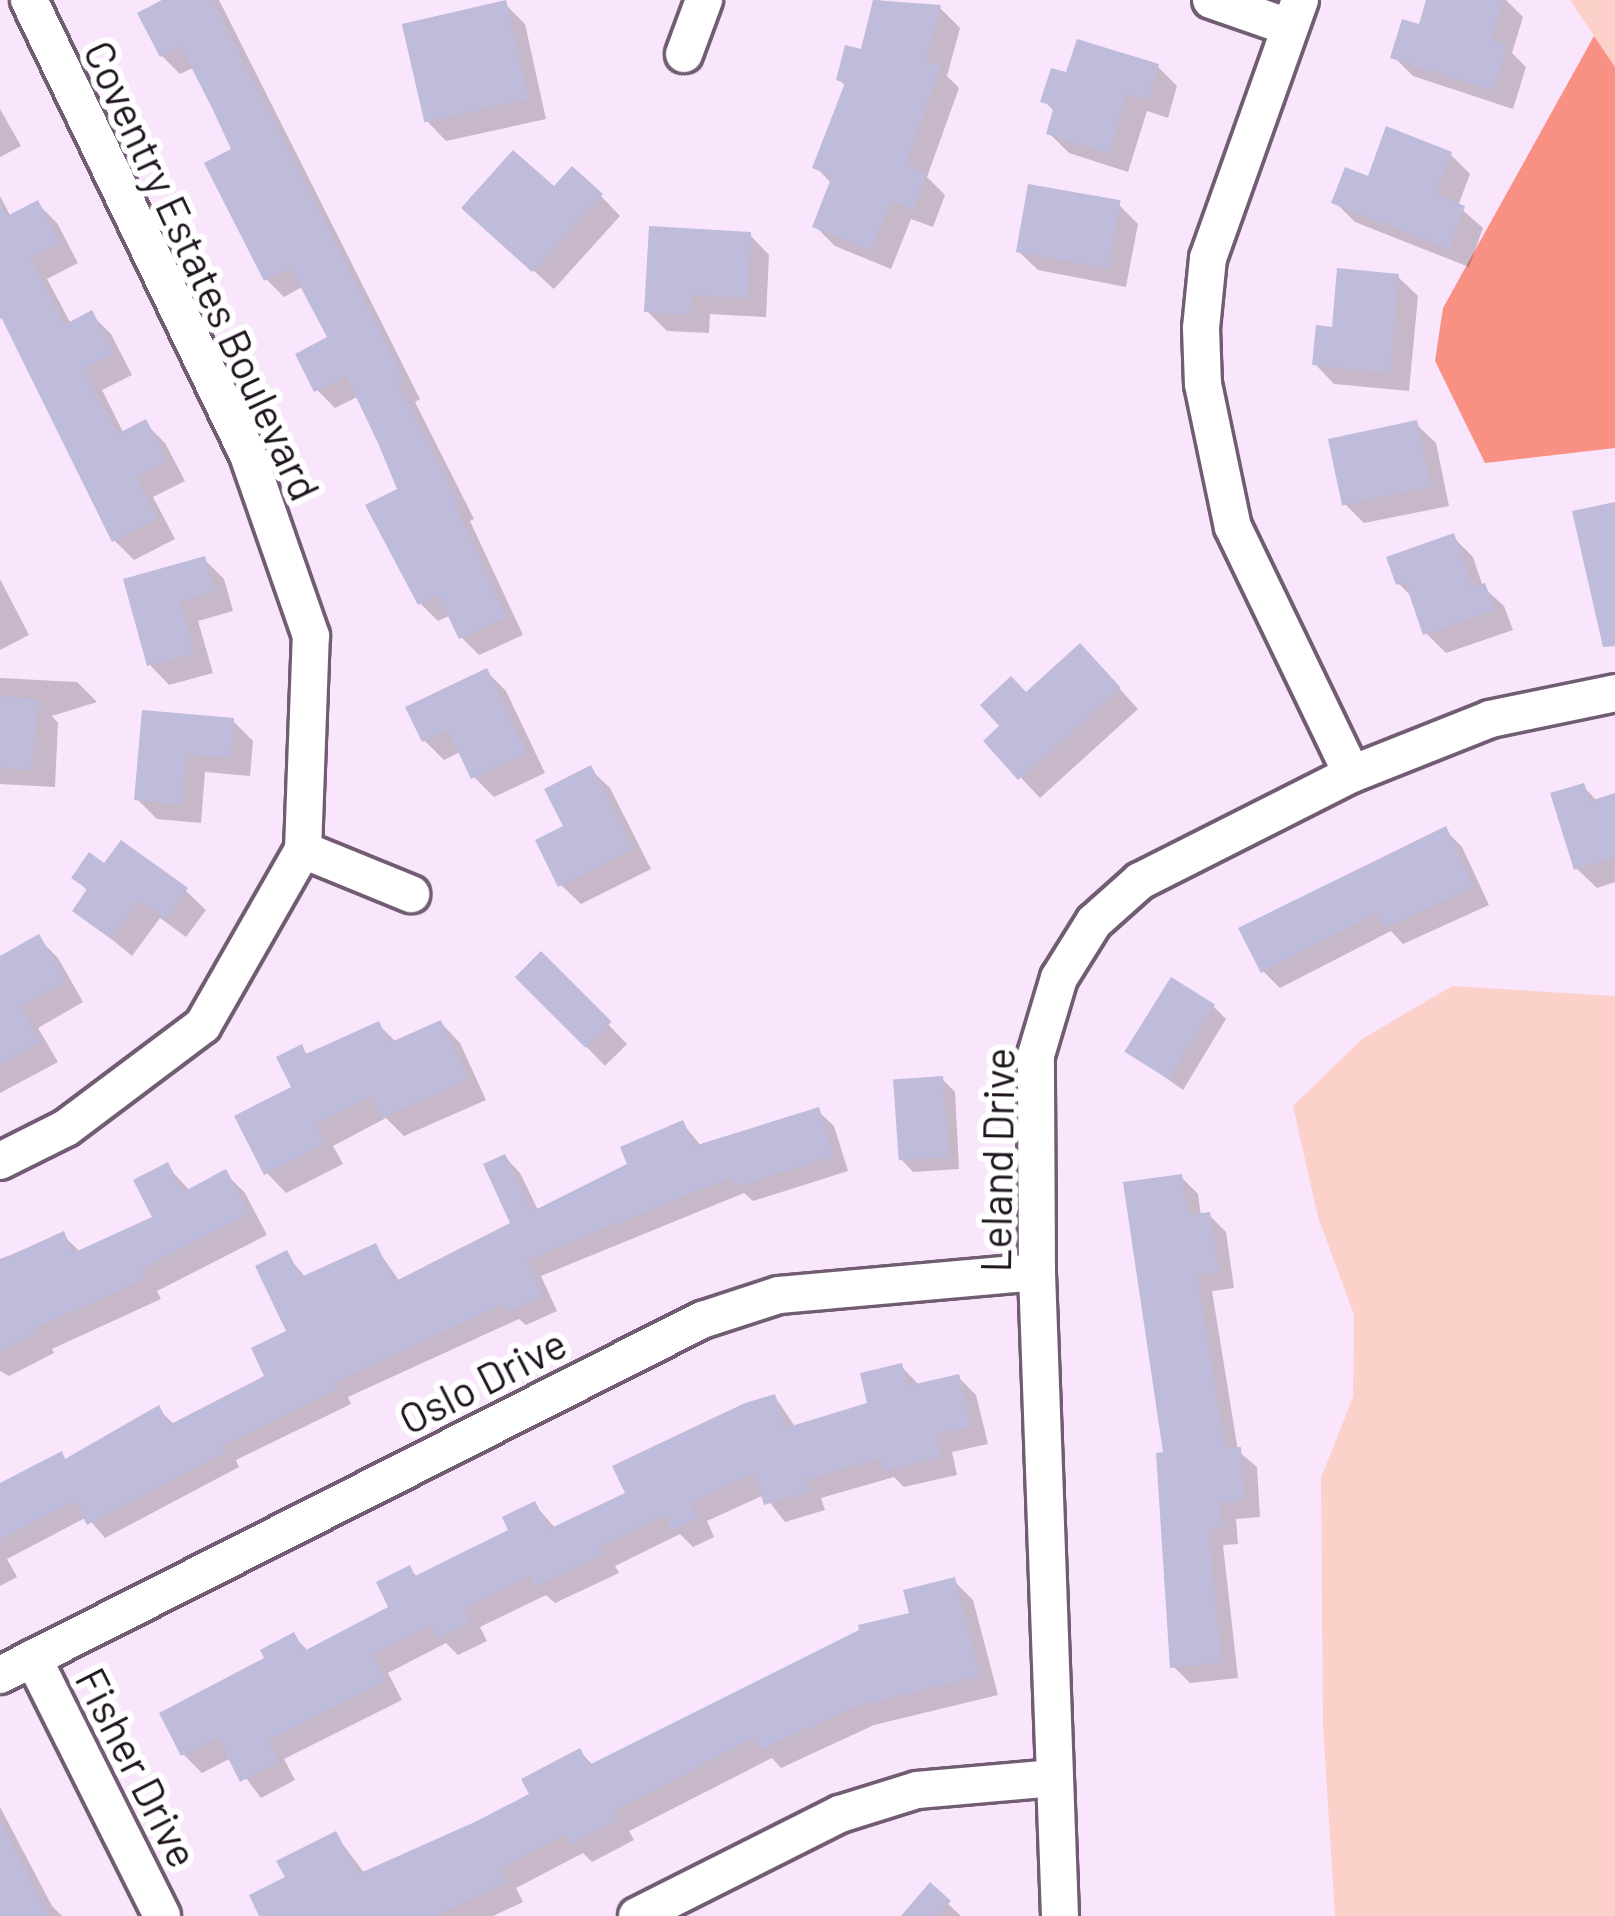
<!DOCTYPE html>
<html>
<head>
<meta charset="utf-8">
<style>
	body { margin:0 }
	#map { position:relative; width:1615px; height:1916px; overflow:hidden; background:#f9e6fc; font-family:Barlow,sans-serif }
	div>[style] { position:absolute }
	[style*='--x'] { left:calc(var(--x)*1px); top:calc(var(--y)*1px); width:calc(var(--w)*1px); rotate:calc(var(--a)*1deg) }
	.green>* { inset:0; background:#fcd1ca }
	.forest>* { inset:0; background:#f89183 }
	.shadow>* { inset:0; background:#0003; transform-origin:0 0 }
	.building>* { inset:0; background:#bebbdb; transform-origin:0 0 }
	.roads { filter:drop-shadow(3px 0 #715c74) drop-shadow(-3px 0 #715c74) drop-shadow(0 3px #715c74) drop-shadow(0 -3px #715c74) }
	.minor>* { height:36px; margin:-18px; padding:0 18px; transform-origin:18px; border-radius:18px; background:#fff }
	span { translate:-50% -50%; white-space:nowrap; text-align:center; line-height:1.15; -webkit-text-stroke:12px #fff; paint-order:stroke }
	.street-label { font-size:42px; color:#1e151f }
</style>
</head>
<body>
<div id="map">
	<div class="green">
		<i style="clip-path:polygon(1570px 0,1615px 0,1615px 67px,1594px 36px)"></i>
		<i style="clip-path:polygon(1452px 986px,1615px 996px,1615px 1916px,1335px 1916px,1323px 1726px,1321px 1478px,1353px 1397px,1354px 1315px,1318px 1217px,1293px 1106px,1362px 1039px)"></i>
	</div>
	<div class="forest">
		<i style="clip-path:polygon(1594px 36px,1615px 67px,1615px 448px,1485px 463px,1435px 361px,1443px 308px)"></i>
	</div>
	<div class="shadow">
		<i style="clip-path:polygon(161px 0,219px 0,420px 399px,415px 402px,474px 519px,470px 521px,523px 635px,479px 655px,461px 637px,451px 615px,438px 621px,420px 603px,401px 491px,359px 396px,335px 408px,317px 390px,331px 339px,304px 286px,284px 297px,266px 279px,235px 151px,195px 67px,180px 74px,162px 56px)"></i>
		<i style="clip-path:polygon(876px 0,940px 8px,960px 28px,947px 76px,959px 88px,927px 177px,945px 195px,933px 227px,911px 219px,891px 269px,835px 246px,815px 226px,832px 184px,816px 167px,847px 87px,839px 80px,863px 53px)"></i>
		<i style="clip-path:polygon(1429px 0,1506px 0,1523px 17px,1512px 53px,1526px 67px,1513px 109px,1413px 76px,1394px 57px,1421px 28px)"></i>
		<i style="clip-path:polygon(505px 4px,525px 24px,546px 119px,446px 141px,427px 121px)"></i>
		<i style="clip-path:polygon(1158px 67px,1177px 86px,1168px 118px,1147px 111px,1128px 172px,1069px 153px,1049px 133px,1055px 112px,1044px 101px,1068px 76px)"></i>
		<i style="clip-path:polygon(0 109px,21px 146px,0 157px)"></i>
		<i style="clip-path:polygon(1450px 154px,1470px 174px,1458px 206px,1483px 228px,1469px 267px,1355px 222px,1335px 202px,1369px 180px)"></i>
		<i style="clip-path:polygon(554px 190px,601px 196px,620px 216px,554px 289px,485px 227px)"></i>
		<i style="clip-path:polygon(0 196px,11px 217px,37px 203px,57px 223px,78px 263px,47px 279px,71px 324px,91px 314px,111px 334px,132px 375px,102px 390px,124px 434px,145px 423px,165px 443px,185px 481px,153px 497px,175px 539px,134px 560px,114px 540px,4px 317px,0 319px)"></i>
		<i style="clip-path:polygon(1118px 204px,1138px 224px,1126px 287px,1038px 270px,1018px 251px)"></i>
		<i style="clip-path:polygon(750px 235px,769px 255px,766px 317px,710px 314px,709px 333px,667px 331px,647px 311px)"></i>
		<i style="clip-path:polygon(1398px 277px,1418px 296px,1409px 391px,1334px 384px,1315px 364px,1334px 330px)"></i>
		<i style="clip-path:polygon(1416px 424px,1436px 443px,1449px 506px,1364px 523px,1344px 503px)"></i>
		<i style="clip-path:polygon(1453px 537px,1473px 557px,1483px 587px,1504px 606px,1513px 630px,1446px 653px,1426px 633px,1414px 599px,1398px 583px)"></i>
		<i style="clip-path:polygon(204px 559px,224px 579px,233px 611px,198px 621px,213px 673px,169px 685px,150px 665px,126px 581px)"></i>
		<i style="clip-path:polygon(0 579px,29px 635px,0 650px)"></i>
		<i style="clip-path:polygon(1099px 666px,1138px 709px,1040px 798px,987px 741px,1026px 696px)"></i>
		<i style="clip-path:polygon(487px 672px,506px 691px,545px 773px,494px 797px,474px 777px,462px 751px,444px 760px,424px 740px)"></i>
		<i style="clip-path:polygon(0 678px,77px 682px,97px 702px,52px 716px,58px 723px,55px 787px,0 784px)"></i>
		<i style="clip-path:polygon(144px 713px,233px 721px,253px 741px,250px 776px,205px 772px,201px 823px,157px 819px,137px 799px)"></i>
		<i style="clip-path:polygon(590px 769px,610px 788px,651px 869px,581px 904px,561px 885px)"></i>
		<i style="clip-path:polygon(1583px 786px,1598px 802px,1615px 796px,1615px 882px,1597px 888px,1577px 869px)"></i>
		<i style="clip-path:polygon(1445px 830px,1462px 847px,1489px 905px,1403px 944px,1391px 931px,1280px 988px,1263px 971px)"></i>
		<i style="clip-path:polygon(105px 867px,186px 891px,206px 910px,186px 937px,160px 918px,132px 956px,76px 910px,89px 892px,75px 878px)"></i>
		<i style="clip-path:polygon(38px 938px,58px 958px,83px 1002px,38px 1028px,58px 1062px,0 1093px,0 960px)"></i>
		<i style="left:541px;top:955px;width:124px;height:31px;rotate:46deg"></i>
		<i style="clip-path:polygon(1213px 1006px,1226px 1019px,1183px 1090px,1129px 1052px)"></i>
		<i style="clip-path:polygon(441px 1023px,460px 1043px,486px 1100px,404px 1136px,386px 1118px,333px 1146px,343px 1164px,286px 1193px,267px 1173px,295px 1088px,301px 1048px,309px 1056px,379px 1025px,397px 1043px)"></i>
		<i style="clip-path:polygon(942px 1079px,955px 1092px,959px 1169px,913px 1172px,901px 1159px)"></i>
		<i style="clip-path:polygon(818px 1111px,834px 1126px,848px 1171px,753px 1201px,744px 1193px,541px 1276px,557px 1311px,526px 1325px,519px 1319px,348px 1397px,351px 1404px,236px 1460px,239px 1467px,105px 1538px,87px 1517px,7px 1559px,17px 1577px,0 1586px,0 1512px,61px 1455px,67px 1461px,158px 1409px,175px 1425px,268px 1378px,290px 1332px,286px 1254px,306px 1278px,375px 1246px,400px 1282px,513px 1225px,505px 1157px,520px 1173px,539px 1212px,631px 1165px,683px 1124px,702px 1147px)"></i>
		<i style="clip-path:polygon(167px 1166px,190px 1191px,225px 1173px,245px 1193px,267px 1235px,157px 1291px,161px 1299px,52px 1349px,54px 1353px,9px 1376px,0 1371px,0 1259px,63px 1235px,81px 1253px,156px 1219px)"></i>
		<i style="clip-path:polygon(1181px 1177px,1198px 1194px,1201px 1216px,1209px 1215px,1226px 1232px,1234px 1288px,1212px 1291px,1238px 1451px,1257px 1467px,1260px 1517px,1236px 1519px,1238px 1544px,1223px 1545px,1238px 1678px,1190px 1683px,1173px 1666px,1166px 1455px)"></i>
		<i style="clip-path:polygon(901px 1366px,920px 1386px,958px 1377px,976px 1395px,988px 1444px,952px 1452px,957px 1475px,904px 1487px,894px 1477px,821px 1498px,825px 1510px,785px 1522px,764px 1495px,707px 1521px,714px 1537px,693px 1547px,680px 1534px,615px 1566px,619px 1573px,555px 1603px,546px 1595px,480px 1627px,487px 1641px,458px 1655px,446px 1643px,388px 1673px,402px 1700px,284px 1759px,295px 1780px,261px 1798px,231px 1758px,202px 1773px,184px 1755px,293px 1635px,309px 1652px,392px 1608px,409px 1568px,418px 1578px,512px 1531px,535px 1505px,556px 1529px,629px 1495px,775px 1397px,796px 1428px,871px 1405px)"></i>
		<i style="clip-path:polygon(954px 1581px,973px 1600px,998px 1695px,874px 1725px,781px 1768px,772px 1758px,629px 1831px,634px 1840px,592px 1862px,583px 1853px,516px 1888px,523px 1902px,493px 1916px,263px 1916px,289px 1878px,335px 1834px,365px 1874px,534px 1796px,580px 1752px,594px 1766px,913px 1615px)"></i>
		<i style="clip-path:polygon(0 1807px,52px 1906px,62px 1916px,0 1916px)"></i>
		<i style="clip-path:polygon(930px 1887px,961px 1916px,905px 1916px)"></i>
	</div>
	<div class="building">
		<i style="clip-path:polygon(162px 0,212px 0,405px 380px,399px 383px,458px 500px,454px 503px,507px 617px,459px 639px,438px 595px,418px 605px,365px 505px,397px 489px,378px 443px,346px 376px,314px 392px,295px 354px,327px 337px,290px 267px,264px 281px,204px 163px,231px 149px,213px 110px,181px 47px,160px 57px,137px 13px)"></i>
		<i style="left:506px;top:0;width:101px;height:107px;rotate:77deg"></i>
		<i style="clip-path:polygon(873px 0,941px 5px,926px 61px,941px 65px,906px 164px,927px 173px,913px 210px,891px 201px,871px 251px,812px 227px,832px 176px,812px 168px,845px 83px,836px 80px,845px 45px,861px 49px)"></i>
		<i style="clip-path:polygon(1426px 0,1503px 0,1491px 39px,1508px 45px,1494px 91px,1390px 58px,1402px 19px,1419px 24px)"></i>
		<i style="clip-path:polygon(1077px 39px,1159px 64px,1148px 100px,1127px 93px,1109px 154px,1046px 134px,1054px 106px,1040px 102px,1051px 68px,1066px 72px)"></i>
		<i style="clip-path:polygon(1386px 126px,1452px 152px,1436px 194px,1465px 206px,1449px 249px,1331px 203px,1345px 167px,1368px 176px)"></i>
		<i style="clip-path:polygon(513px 150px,554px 186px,572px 166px,603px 194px,532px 272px,461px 208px)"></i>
		<i style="left:1028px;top:184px;width:94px;height:69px;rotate:10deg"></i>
		<i style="clip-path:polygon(38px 200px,60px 243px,30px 258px,64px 325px,92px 310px,114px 354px,84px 369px,117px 434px,146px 419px,167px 461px,136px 477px,157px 518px,112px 542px,0 315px,0 201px,7px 216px)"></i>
		<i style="clip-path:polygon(649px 226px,751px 232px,748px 298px,691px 295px,690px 315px,644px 312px)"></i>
		<i style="clip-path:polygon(1337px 268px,1399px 274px,1390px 373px,1312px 365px,1316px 325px,1332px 327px)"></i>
		<i style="left:1417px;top:420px;width:68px;height:91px;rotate:78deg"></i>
		<i style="clip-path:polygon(1615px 502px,1615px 646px,1603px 647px,1572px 511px)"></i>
		<i style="clip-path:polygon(1454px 533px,1472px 587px,1485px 583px,1495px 610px,1423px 635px,1405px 582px,1396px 585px,1386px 557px)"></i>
		<i style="clip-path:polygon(205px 556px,215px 592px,180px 601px,195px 653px,147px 666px,123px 579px)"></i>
		<i style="clip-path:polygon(1080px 643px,1121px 688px,1018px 780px,983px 741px,999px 726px,980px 705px,1011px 676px,1026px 692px)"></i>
		<i style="clip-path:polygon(487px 668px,527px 753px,471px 779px,448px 730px,422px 742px,405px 707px)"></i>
		<i style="left:0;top:696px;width:39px;height:71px;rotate:6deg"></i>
		<i style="clip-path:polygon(142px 710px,234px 718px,231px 758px,186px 754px,182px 805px,134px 800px)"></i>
		<i style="clip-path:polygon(591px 765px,633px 849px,558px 887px,535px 840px,563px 826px,544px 789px)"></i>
		<i style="clip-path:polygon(1584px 783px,1590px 801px,1615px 793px,1615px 857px,1574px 870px,1550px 793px)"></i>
		<i style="clip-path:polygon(1446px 826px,1474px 887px,1384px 928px,1377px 913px,1261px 973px,1238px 928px)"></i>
		<i style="clip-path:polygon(121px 840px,188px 888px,166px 920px,139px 900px,111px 939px,72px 911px,87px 889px,71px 878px,89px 852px,104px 863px)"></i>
		<i style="clip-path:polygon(39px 934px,66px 981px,21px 1007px,41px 1041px,0 1065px,0 956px)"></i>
		<i style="left:541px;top:951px;width:100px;height:37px;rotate:45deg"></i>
		<i style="left:1171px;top:977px;width:52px;height:88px;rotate:32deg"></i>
		<i style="clip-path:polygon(441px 1020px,468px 1080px,382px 1118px,372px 1096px,315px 1125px,325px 1144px,264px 1175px,234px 1116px,291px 1087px,276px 1057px,302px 1044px,306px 1054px,379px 1021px,389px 1043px)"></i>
		<i style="left:943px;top:1076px;width:81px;height:50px;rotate:86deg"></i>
		<i style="clip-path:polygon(819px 1107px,834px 1156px,735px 1187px,731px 1177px,527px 1260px,543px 1296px,508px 1312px,504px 1304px,335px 1382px,338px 1388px,223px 1445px,226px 1451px,87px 1525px,75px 1501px,0 1540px,0 1483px,62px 1451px,65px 1459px,159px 1405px,169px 1425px,264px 1376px,251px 1348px,286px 1331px,255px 1266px,287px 1250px,301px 1277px,376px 1243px,394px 1282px,510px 1223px,483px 1164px,505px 1154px,533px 1211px,627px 1164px,620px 1147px,683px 1120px,694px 1146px)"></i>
		<i style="clip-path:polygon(168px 1162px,183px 1192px,226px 1169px,249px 1214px,140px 1270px,144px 1279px,34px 1329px,37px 1333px,0 1352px,0 1260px,64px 1231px,73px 1253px,152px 1217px,133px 1180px)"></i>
		<i style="clip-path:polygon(1182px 1174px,1188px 1215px,1210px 1212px,1219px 1272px,1197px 1275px,1225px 1448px,1241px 1447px,1244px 1501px,1220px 1503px,1222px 1528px,1208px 1529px,1222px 1662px,1170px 1668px,1156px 1453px,1163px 1452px,1123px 1182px)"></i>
		<i style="clip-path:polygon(902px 1363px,907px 1386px,959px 1374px,971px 1426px,936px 1435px,941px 1457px,884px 1471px,880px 1458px,805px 1480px,809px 1492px,764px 1505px,754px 1473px,691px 1503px,698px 1518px,672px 1531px,665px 1515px,599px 1547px,603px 1555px,534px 1587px,530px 1576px,464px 1608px,471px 1622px,438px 1639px,431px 1625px,372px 1654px,386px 1681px,268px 1741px,279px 1761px,240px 1782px,218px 1738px,181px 1756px,159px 1713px,264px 1658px,260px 1650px,294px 1632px,304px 1651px,388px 1607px,376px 1582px,410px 1565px,415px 1576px,508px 1530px,502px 1517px,535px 1501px,549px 1529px,625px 1493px,612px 1466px,745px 1403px,775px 1394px,785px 1428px,867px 1403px,860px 1373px)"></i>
		<i style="clip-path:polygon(955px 1577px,980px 1676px,854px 1707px,760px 1750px,754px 1738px,613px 1811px,617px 1820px,570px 1845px,565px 1834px,499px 1869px,506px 1883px,434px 1916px,259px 1916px,249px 1895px,285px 1877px,276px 1861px,336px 1831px,358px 1874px,477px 1821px,529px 1794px,521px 1779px,580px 1748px,589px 1765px,859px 1630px,858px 1625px,909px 1613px,903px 1590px)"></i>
		<i style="clip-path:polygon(0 1820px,50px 1916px,0 1916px)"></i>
		<i style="clip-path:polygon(930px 1882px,951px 1901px,938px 1916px,901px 1916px)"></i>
	</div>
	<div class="roads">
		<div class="minor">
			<i style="--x:1211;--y:0;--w:83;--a:19.1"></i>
			<i style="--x:1300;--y:0;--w:274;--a:109.6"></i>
			<i style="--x:1208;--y:258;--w:70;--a:95.7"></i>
			<i style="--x:1201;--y:328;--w:56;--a:88"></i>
			<i style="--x:1203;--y:384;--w:146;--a:78.2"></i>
			<i style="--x:1233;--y:527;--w:274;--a:64.3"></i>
			<i style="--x:684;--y:54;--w:58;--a:-69.7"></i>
			<i style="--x:303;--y:850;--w:117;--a:22.2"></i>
			<i style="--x:0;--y:1161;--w:74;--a:-26.6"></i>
			<i style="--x:66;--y:1128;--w:171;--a:-36.9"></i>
			<i style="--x:203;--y:1025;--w:202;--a:-60.3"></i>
			<i style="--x:303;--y:850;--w:214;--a:-87.9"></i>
			<i style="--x:311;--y:636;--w:192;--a:-109.2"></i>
			<i style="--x:248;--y:455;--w:505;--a:-115.7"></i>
			<i style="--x:33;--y:1658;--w:288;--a:63.4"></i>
			<i style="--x:0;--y:1675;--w:787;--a:-26.83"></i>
			<i style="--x:702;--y:1320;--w:81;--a:-18"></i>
			<i style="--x:779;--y:1295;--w:259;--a:-5.1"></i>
			<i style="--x:637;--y:1916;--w:227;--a:-26.7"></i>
			<i style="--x:840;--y:1814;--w:81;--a:-17.3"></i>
			<i style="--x:917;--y:1790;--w:138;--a:-5"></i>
			<i style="--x:1060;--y:1916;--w:644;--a:-92.05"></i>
			<i style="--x:1037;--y:1272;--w:217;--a:-90.3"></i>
			<i style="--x:1036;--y:1055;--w:80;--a:-73.4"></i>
			<i style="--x:1059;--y:978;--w:66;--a:-58"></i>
			<i style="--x:1094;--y:922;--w:62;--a:-41.7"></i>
			<i style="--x:1140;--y:881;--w:237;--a:-26.8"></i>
			<i style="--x:1352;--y:774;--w:149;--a:-21.7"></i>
			<i style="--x:1490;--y:719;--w:128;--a:-11.7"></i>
		</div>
	</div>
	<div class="street-label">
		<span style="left:203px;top:270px;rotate:65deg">Coventry Estates Boulevard</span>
		<span style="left:996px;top:1160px;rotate:-89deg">Leland Drive</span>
		<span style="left:482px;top:1380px;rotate:-27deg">Oslo Drive</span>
		<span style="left:138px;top:1767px;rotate:63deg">Fisher Drive</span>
	</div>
</div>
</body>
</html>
